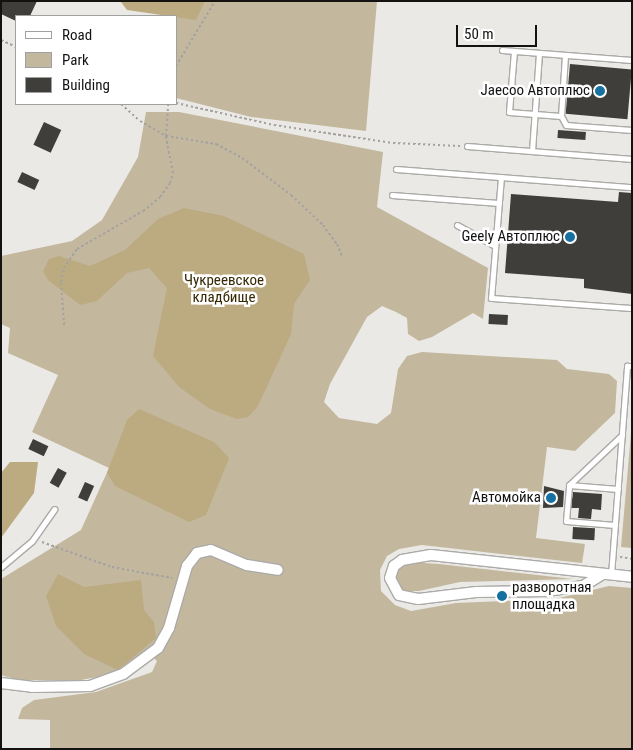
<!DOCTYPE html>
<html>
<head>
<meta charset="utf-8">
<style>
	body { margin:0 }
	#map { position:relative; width:633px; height:750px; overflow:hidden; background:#eae9e6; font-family:"Roboto Condensed",sans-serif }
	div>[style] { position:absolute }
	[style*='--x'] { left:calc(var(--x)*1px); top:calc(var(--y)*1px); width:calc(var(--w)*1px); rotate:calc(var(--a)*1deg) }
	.green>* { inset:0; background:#c3b89d }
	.forest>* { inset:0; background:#bcaa80 }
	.building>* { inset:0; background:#3f3e3b; transform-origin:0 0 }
	.path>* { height:2px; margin-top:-1px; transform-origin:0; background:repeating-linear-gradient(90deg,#a3a2a0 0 2.5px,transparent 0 5px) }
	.roads { filter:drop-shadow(1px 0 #abaaa7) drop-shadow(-1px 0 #abaaa7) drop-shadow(0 1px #abaaa7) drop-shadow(0 -1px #abaaa7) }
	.service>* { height:5px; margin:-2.5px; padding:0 2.5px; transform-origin:2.5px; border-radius:2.5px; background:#fff }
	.minor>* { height:10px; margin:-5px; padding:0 5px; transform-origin:5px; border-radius:5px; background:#fff }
	.dots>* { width:14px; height:14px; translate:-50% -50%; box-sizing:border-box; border:2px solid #fff; border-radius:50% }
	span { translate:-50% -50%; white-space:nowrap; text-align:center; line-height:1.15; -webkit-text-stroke:5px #fff; paint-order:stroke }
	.poi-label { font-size:15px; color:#131211 }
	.right { translate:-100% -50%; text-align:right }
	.left { translate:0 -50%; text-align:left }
	.park-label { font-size:15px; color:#352803 }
	.frame { position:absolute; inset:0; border:2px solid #131211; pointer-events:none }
	.legend { position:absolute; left:15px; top:15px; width:162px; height:90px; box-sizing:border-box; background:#fff; border:1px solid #a1a0a0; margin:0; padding:6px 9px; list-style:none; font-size:15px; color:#131211 }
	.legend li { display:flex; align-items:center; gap:10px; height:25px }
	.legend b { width:25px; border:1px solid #a1a0a0 }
	.scale { position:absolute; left:456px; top:25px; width:81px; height:22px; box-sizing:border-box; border:2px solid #131211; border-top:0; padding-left:6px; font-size:15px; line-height:18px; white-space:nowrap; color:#131211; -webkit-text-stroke:4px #fff; paint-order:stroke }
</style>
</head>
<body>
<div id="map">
	<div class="green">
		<i style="clip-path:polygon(164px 1px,377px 1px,366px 131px,251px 117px,176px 98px,176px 16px,168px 16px,173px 5px)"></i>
		<i style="clip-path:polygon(146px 112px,179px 112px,383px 152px,377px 207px,488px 268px,483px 319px,473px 313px,432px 337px,419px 341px,408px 334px,407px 318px,396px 312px,382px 306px,367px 317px,330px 384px,324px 402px,339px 418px,377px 424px,391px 413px,398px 369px,407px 356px,422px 352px,557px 360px,567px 369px,609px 374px,617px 381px,615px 413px,575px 451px,547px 447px,536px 538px,585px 544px,582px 563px,422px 545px,399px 549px,387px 556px,380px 570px,381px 591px,395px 605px,411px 611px,456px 603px,555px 599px,609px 586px,632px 588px,632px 749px,50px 749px,50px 720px,18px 719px,22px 708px,34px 700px,96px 692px,152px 672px,157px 661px,147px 652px,108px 675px,81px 680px,18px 680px,1px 675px,1px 579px,81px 530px,109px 468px,32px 432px,58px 375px,8px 353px,10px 328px,1px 324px,1px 256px,72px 241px,102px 220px,138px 157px)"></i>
		<i style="clip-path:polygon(632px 422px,632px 548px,621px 547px)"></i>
		<i style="clip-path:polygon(409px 562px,439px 564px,573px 579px,460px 582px,419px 591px,403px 591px,397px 581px,396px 572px)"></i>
	</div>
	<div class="forest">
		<i style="clip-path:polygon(205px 1px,196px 20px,127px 10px,121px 2px)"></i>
		<i style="clip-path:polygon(184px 208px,224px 216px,304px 254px,310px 280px,294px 304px,291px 334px,258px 406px,248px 417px,237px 419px,210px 409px,179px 387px,153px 356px,167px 288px,149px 268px,127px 273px,97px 301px,80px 305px,48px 280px,43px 271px,49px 259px,59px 256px,90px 266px,125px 250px,158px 219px)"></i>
		<i style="clip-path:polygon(139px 409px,214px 442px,229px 458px,206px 515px,189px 522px,115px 486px,107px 473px,127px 420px)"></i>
		<i style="clip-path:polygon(10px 462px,38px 462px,34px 493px,1px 538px,1px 473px)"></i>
		<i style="clip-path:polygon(58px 574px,84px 587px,141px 580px,144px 610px,154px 622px,156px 638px,118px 670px,84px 654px,56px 626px,46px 596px)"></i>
	</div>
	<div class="building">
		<i style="clip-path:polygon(1px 1px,37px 1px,30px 16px,16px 16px,16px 21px,1px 14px)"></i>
		<i style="left:570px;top:64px;width:62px;height:50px;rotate:5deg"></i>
		<i style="left:44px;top:122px;width:19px;height:25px;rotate:25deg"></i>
		<i style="left:558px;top:130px;width:28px;height:8px;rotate:4deg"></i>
		<i style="left:22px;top:172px;width:19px;height:11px;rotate:25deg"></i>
		<i style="clip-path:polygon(619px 192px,632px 193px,632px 294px,584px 288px,584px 279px,505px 273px,511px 194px,618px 202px)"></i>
		<i style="left:489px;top:314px;width:19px;height:10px;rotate:3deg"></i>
		<i style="left:33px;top:439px;width:17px;height:11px;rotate:25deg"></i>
		<i style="left:58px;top:468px;width:10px;height:17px;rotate:29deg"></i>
		<i style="left:85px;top:482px;width:10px;height:17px;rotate:24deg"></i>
		<i style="clip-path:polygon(544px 486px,564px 491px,563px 507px,543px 508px)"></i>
		<i style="clip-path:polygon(573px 492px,602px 494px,601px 510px,592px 509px,591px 519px,578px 518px,579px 508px,571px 508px)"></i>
		<i style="left:573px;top:527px;width:22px;height:12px;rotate:3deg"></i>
	</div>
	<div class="path">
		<i style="--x:1;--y:40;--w:17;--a:25"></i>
		<i style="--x:176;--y:66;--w:76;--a:-59"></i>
		<i style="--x:176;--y:103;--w:100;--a:12.7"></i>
		<i style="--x:274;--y:125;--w:120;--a:8.6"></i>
		<i style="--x:393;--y:143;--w:67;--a:2.6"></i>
		<i style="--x:121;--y:104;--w:25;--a:42"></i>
		<i style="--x:140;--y:121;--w:30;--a:30"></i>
		<i style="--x:166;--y:136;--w:51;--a:9.1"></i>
		<i style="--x:216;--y:144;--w:30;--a:28"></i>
		<i style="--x:242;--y:158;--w:61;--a:37.1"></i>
		<i style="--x:291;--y:195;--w:44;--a:43.2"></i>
		<i style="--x:323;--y:225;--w:24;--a:54"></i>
		<i style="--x:337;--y:244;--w:13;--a:67"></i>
		<i style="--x:64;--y:325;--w:43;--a:-94"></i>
		<i style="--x:61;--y:282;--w:14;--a:-78"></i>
		<i style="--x:64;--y:268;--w:23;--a:-56"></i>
		<i style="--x:77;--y:249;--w:76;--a:-29.9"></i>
		<i style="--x:143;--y:211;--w:22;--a:-39"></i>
		<i style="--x:160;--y:197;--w:17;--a:-54"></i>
		<i style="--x:170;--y:183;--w:10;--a:-73"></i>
		<i style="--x:173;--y:173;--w:38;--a:-101"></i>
		<i style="--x:166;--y:136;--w:32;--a:-86"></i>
		<i style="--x:42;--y:542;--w:74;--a:19.7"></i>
		<i style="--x:112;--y:567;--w:61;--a:10.4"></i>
		<i style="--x:620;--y:557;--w:12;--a:9"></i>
	</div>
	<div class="roads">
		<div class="service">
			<i style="--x:502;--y:50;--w:130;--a:4.4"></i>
			<i style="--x:514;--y:51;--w:61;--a:94.7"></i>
			<i style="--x:509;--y:112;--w:52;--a:4.4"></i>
			<i style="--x:561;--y:116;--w:61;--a:-86.2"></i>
			<i style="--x:561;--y:116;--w:10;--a:61"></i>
			<i style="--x:566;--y:125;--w:66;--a:4.3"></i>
			<i style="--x:467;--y:146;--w:166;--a:4.5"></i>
			<i style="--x:532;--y:151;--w:98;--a:-85.9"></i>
			<i style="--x:396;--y:169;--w:237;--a:4.4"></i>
			<i style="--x:501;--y:177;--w:121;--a:94.7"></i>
			<i style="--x:491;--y:298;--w:141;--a:4.1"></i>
			<i style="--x:392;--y:195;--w:107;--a:4.3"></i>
			<i style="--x:457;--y:225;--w:43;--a:28.9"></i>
			<i style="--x:569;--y:485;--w:73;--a:-43.3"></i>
			<i style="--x:615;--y:525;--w:49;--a:-175.3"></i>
			<i style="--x:566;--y:521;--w:36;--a:-85"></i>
			<i style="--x:569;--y:485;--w:49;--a:4.7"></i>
			<i style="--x:1;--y:567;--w:40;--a:-40"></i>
			<i style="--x:32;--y:541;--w:39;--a:-55"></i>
			<i style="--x:611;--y:575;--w:210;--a:-85.6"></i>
			<i style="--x:627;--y:366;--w:5;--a:0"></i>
		</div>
		<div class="minor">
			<i style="--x:603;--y:574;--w:23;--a:149"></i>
			<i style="--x:583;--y:586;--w:37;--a:172"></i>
			<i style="--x:546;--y:591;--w:70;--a:179.2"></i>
			<i style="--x:476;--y:592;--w:58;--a:173.1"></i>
			<i style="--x:418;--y:599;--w:19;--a:-168"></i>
			<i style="--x:399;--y:595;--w:19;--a:-118"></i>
			<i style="--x:390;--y:578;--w:13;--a:-72"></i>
			<i style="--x:394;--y:566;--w:10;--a:-37"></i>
			<i style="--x:402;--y:560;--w:29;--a:-10"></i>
			<i style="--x:431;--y:555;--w:202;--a:6.2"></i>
			<i style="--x:1;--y:683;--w:31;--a:7"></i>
			<i style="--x:32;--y:687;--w:58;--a:-1"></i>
			<i style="--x:90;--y:686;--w:35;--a:-20"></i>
			<i style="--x:123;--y:674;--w:44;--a:-36.6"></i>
			<i style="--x:158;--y:648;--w:23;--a:-61"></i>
			<i style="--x:169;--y:628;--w:65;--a:-73.8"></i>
			<i style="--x:187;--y:566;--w:16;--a:-52"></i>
			<i style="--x:197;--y:553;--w:14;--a:-12"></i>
			<i style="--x:211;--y:550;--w:39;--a:23"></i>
			<i style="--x:247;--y:565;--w:31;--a:9"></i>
		</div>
	</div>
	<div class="dots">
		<i style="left:600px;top:91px;background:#1771a0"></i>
		<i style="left:570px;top:237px;background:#1771a0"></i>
		<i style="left:551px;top:498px;background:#1771a0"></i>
		<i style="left:502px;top:596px;background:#1771a0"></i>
	</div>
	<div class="poi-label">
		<span class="right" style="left:590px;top:91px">Jaecoo Автоплюс</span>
		<span class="right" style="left:560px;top:237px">Geely Автоплюс</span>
		<span class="right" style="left:541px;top:498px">Автомойка</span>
		<span class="left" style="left:512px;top:596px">разворотная<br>площадка</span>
	</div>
	<div class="park-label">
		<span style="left:224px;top:289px">Чукреевское<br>кладбище</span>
	</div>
	<div class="frame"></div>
	<ul class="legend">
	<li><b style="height:6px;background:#fff"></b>Road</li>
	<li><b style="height:14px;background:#c3b89d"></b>Park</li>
	<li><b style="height:14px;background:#3f3e3b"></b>Building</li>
	</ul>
	<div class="scale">50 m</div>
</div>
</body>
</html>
